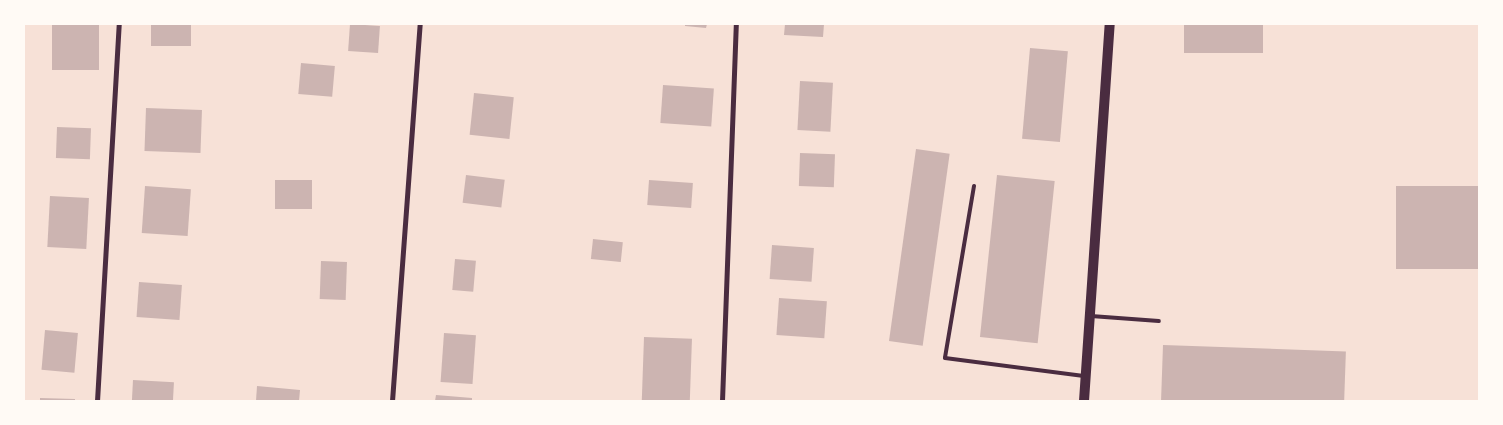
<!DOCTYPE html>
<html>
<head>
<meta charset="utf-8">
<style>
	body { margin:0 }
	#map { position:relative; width:1503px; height:425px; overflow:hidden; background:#f7e1d7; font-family:Merriweather,serif }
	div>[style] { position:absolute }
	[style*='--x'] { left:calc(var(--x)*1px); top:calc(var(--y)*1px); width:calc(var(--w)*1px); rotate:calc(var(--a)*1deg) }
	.building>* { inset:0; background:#ccb4b1; transform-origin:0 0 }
	.service>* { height:4px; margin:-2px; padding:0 2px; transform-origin:2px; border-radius:2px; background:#4a2c40 }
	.minor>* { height:5px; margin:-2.5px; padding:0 2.5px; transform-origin:2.5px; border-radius:2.5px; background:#4a2c40 }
	.secondary>* { height:10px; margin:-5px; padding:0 5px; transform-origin:5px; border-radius:5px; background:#4a2c40 }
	span { translate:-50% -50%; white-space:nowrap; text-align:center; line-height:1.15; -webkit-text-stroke:4.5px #fffaf5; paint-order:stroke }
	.frame { position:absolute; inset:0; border:25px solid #fffaf5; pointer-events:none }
</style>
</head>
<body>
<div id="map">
	<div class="building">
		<i style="left:52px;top:24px;width:47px;height:46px"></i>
		<i style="left:151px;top:24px;width:40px;height:22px"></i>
		<i style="left:350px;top:24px;width:30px;height:27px;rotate:4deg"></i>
		<i style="clip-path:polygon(685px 24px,707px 24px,706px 28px,685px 26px)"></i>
		<i style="clip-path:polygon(785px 24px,824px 24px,823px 37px,784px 35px)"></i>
		<i style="left:1184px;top:24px;width:79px;height:29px"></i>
		<i style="left:1030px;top:48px;width:38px;height:91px;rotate:5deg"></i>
		<i style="left:301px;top:63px;width:34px;height:31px;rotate:5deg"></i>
		<i style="left:800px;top:81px;width:33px;height:49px;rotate:3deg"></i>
		<i style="left:663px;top:85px;width:51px;height:38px;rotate:4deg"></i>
		<i style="left:474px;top:93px;width:40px;height:42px;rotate:6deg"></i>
		<i style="left:146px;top:108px;width:56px;height:43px;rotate:2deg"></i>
		<i style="left:57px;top:127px;width:34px;height:31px;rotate:2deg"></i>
		<i style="left:916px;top:149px;width:34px;height:194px;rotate:8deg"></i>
		<i style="left:800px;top:153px;width:35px;height:33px;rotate:2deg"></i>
		<i style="left:466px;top:175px;width:39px;height:28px;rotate:7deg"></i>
		<i style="left:997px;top:175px;width:58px;height:163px;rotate:6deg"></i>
		<i style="left:275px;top:180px;width:37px;height:29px"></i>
		<i style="left:649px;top:180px;width:44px;height:25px;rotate:4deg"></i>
		<i style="left:145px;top:186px;width:46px;height:47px;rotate:4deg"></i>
		<i style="left:1396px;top:186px;width:83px;height:83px"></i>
		<i style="left:50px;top:196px;width:39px;height:51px;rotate:3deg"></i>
		<i style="left:593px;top:239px;width:30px;height:20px;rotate:6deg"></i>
		<i style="left:772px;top:245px;width:42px;height:34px;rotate:4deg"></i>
		<i style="left:455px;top:259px;width:21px;height:31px;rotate:5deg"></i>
		<i style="left:321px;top:261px;width:26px;height:38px;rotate:2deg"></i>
		<i style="left:139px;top:282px;width:43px;height:35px;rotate:4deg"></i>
		<i style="left:779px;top:298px;width:48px;height:37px;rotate:4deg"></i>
		<i style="left:45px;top:330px;width:33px;height:40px;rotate:5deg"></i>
		<i style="left:444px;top:333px;width:32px;height:49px;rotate:4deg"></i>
		<i style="left:644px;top:337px;width:48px;height:64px;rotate:2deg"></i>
		<i style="left:1163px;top:345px;width:183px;height:56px;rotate:2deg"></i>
		<i style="left:133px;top:380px;width:41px;height:21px;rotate:3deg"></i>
		<i style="clip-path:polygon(257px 386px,300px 390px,299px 401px,256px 401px)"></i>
		<i style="clip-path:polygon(436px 395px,472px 398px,472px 401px,435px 401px)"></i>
		<i style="clip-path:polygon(40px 398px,75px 399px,75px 401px,40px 401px)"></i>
	</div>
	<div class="service">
		<i style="--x:974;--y:186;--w:174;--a:99.6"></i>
		<i style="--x:945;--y:358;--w:140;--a:7.4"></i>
		<i style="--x:1091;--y:316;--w:68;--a:4.2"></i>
	</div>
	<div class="minor">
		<i style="--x:97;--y:401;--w:378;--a:-86.7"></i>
		<i style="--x:392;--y:401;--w:378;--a:-85.8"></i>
		<i style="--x:722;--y:401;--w:377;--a:-87.9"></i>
	</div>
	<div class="secondary">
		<i style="--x:1084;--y:401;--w:378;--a:-86.1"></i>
	</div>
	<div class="frame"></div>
</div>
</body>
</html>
